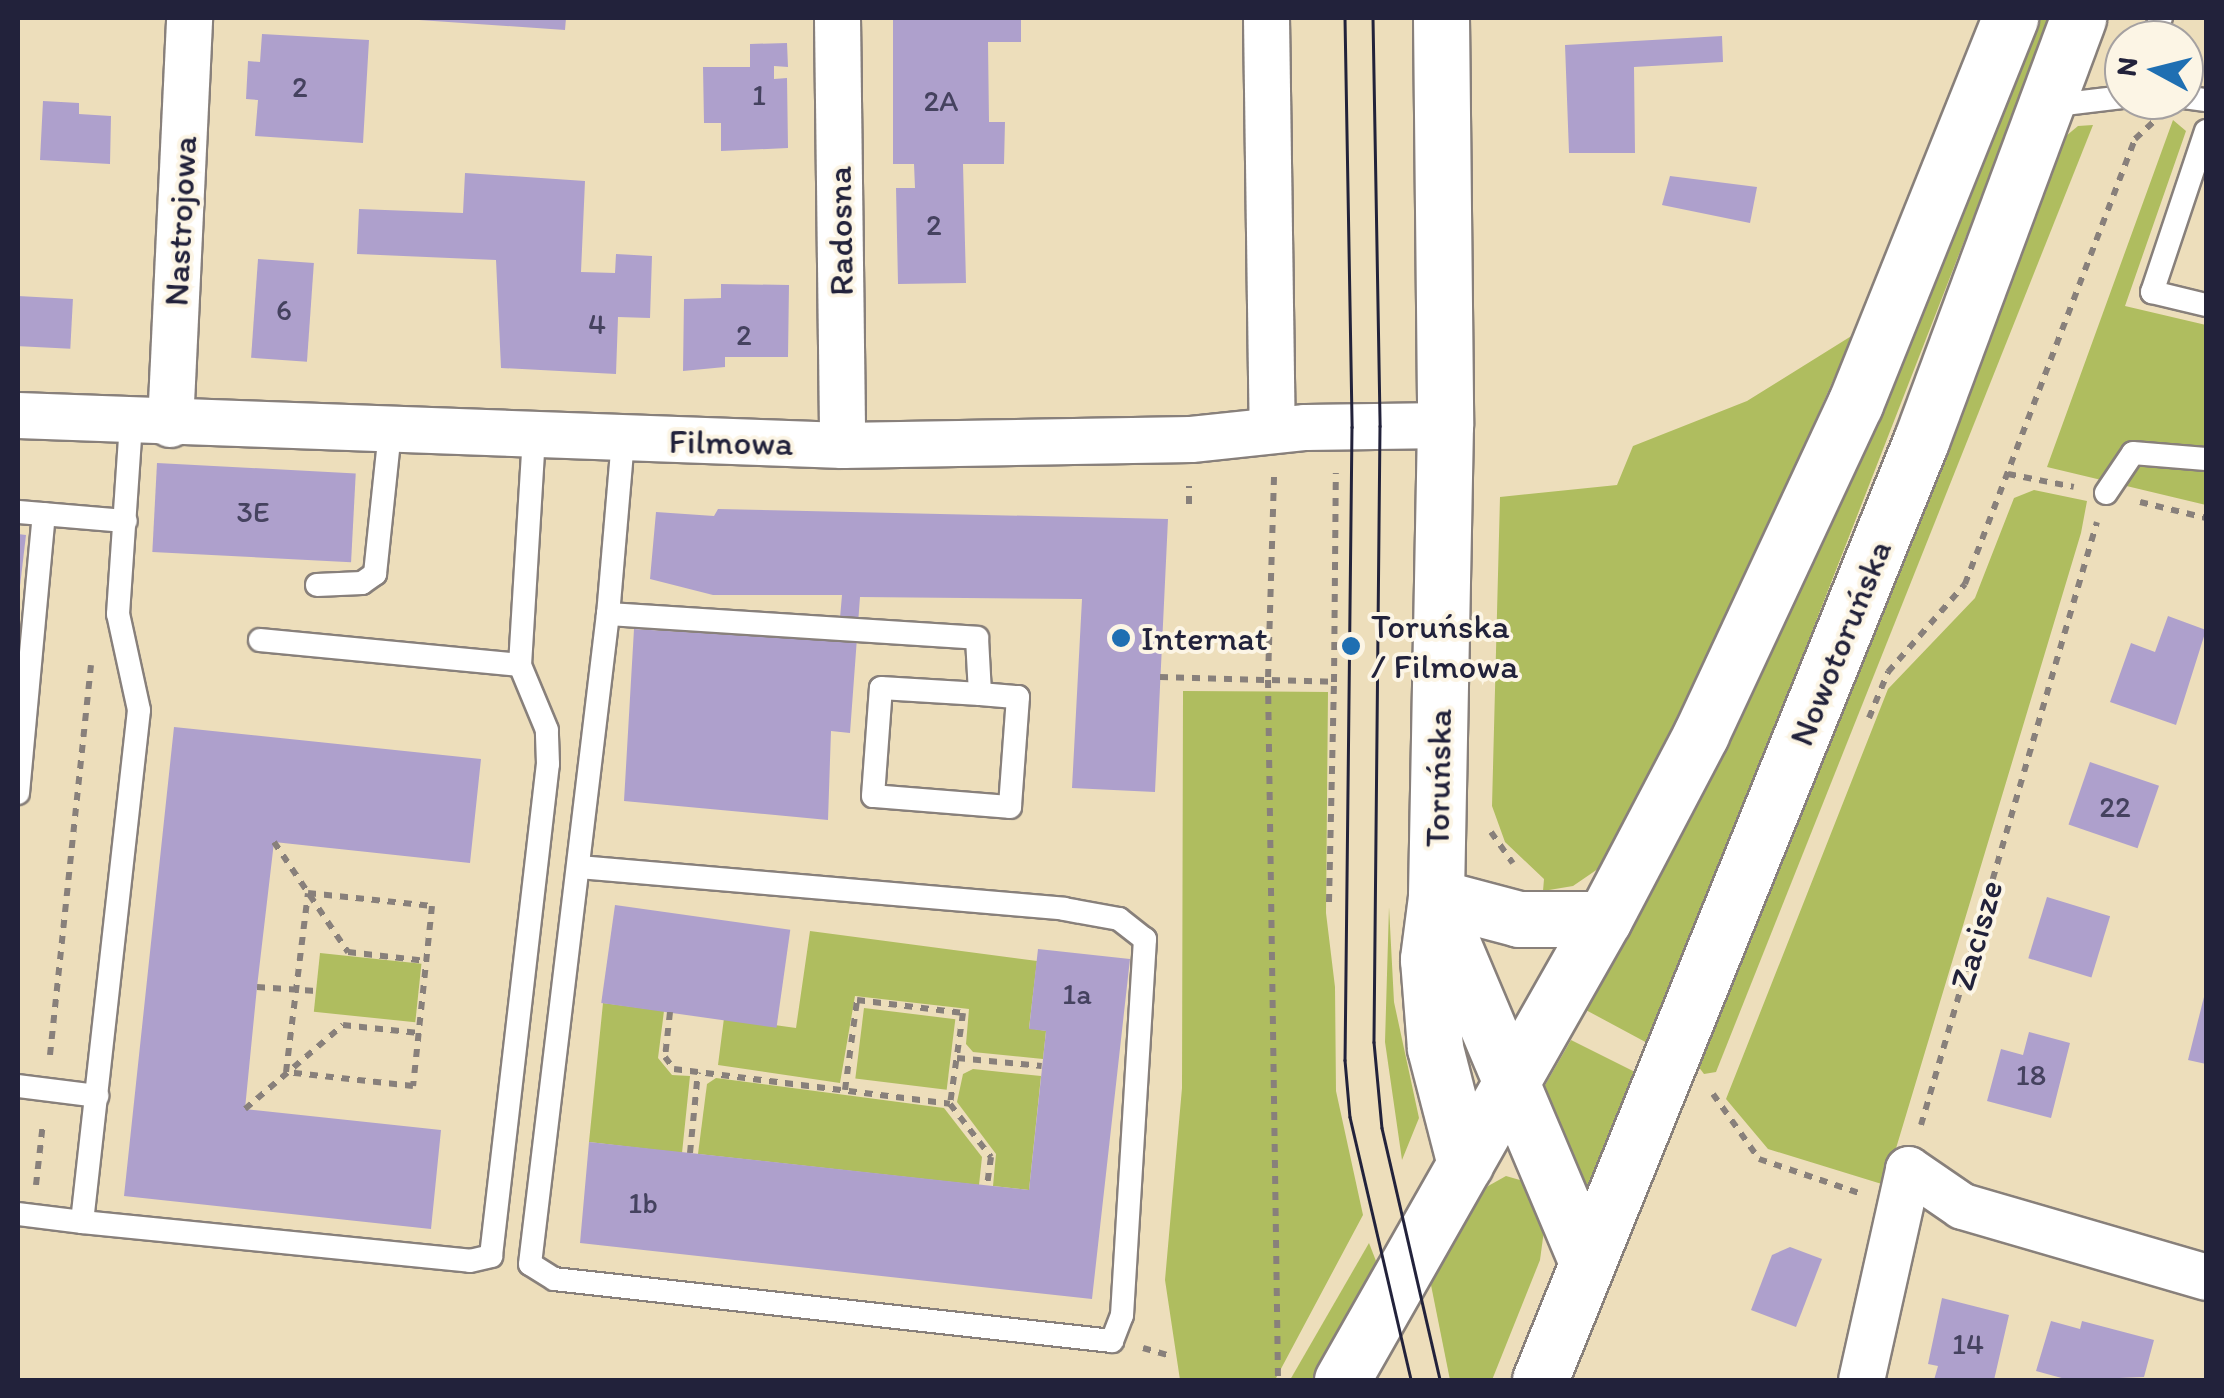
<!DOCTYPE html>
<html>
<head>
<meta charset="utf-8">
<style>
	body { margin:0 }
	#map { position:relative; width:2224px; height:1398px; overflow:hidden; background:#eddebb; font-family:Itim,sans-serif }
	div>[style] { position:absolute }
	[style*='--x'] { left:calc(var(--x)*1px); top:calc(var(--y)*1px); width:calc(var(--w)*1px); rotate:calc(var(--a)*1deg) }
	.green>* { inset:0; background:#afbd5f; transform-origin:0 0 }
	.building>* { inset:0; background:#aea0cc; transform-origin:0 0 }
	.path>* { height:6px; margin-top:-3px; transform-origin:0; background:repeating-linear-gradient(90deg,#88807b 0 8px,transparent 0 16px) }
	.roads { filter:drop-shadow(2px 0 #88807b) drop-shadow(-2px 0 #88807b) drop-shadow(0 2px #88807b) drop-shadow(0 -2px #88807b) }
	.lane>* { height:22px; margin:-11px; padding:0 11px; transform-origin:11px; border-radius:11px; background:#fff }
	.street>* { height:45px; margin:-22.5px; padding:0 22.5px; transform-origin:22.5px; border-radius:22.5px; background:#fff }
	.secondary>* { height:55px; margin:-27.5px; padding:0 27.5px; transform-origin:27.5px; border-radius:27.5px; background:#fff }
	.tram>* { height:2.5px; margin:-1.25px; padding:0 1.25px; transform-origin:1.25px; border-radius:1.25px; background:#22223b }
	.dots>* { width:28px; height:28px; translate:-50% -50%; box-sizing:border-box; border:5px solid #fcf5e5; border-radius:50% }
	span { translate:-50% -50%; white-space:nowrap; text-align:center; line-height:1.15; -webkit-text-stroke:8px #fcf5e5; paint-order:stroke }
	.number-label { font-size:30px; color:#45425f }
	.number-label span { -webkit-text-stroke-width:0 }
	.street-label { font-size:35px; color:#22223b }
	.poi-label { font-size:35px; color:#22223b }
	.left { translate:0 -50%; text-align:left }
	.frame { position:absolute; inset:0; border:20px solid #22223b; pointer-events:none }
	.north { position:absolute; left:2104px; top:20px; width:100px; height:100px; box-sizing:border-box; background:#fcf5e5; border:2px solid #a5a1a1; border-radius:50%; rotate:277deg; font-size:28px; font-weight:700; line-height:40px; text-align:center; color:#22223b }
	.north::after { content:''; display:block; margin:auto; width:35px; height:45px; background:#1f6fb2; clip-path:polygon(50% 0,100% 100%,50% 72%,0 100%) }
</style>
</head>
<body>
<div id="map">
	<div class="green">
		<i style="clip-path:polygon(2035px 18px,2051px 18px,1651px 1045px,1584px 1009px,1845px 484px,1971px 190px)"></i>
		<i style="clip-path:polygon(2173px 120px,2186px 131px,2125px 306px,2206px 325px,2206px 505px,2047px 467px)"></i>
		<i style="clip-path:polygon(2093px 125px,1716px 1072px,1704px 1074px,1698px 1066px,2066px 136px,2078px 126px)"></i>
		<i style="clip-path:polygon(1853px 335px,1697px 689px,1608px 862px,1573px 886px,1543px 891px,1544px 879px,1505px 842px,1492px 806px,1500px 497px,1617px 485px,1633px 446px,1747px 401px)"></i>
		<i style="clip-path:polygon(2034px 490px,2087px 501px,2081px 533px,1885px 1185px,1768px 1149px,1726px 1099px,1888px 689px,1975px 598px,2014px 498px)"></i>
		<i style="clip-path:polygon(1183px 691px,1328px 692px,1326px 913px,1335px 987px,1336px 1091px,1363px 1215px,1275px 1380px,1180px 1380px,1165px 1280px,1182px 1088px)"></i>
		<i style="clip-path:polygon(1389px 907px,1394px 1002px,1419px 1118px,1402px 1160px,1385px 1042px)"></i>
		<i style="clip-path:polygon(810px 931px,1037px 961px,1029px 1028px,1046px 1031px,1043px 1059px,973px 1052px,966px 1044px,969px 1009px,855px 996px,840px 1083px,718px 1065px,724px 1018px,796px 1028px)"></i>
		<i style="left:320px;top:953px;width:102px;height:59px;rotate:6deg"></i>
		<i style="clip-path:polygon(603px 1003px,664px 1011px,658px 1058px,672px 1075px,690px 1076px,682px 1153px,589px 1142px)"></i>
		<i style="left:864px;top:1008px;width:92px;height:71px;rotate:7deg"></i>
		<i style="clip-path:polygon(1571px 1040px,1637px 1073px,1588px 1201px,1537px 1099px)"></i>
		<i style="clip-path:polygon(973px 1069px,1041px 1076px,1029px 1190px,993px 1186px,996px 1154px,957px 1102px,963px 1074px)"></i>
		<i style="clip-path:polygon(716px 1078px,944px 1108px,982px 1157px,979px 1185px,698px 1154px,707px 1084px)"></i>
		<i style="clip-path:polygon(1506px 1176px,1530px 1183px,1545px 1223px,1540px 1260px,1492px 1380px,1450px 1380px,1429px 1275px,1481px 1190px)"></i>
		<i style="clip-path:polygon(1369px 1243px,1376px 1261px,1370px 1278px,1316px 1380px,1290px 1380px)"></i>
	</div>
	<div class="building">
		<i style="clip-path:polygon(390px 18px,566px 18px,565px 30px)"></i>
		<i style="clip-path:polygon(893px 18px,1021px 18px,1021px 42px,988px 42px,989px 122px,1005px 122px,1004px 164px,963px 164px,966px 283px,898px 284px,896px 188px,915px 188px,914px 164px,893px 164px)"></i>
		<i style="clip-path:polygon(262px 34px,369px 40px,363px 143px,255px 136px,258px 100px,246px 99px,248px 61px,260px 62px)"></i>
		<i style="clip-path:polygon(1722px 36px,1723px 62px,1634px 67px,1635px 153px,1569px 153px,1565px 45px)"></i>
		<i style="clip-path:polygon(787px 43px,788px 67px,774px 66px,774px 79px,787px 78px,788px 148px,721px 151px,721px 123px,704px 123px,703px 67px,750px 67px,750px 44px)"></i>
		<i style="clip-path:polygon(43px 101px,79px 103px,79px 114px,111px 116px,110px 164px,40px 160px)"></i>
		<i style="clip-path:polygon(465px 173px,585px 181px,581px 272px,615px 273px,616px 254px,652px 256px,650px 318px,618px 317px,616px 374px,501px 368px,496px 260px,357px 254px,359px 209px,463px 213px)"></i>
		<i style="clip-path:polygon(1670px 176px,1757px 187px,1750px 223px,1662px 205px)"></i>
		<i style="left:258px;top:259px;width:56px;height:99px;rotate:4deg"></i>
		<i style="clip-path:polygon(721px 284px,789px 285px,788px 357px,725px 357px,725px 367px,683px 371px,684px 299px,721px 298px)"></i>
		<i style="left:18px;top:296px;width:55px;height:50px;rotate:3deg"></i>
		<i style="left:157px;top:463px;width:199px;height:89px;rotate:3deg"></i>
		<i style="clip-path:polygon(718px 509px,1168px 519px,1155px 792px,1072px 788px,1082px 599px,860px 597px,850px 733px,831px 731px,828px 820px,624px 801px,634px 629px,838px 641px,842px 595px,713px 595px,650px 579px,656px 512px,714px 516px)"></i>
		<i style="clip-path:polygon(18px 534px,26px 535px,20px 586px,18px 586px)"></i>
		<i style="clip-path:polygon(2168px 616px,2206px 630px,2176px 725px,2110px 702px,2131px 643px,2155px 652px)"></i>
		<i style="clip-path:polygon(174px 727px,481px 759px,470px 863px,274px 842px,257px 987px,245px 1109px,441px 1130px,431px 1229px,124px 1196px)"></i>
		<i style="left:2090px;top:762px;width:73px;height:66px;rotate:19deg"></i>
		<i style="left:2047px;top:897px;width:66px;height:64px;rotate:17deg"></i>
		<i style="left:615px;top:905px;width:177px;height:99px;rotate:8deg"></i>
		<i style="clip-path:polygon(1038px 949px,1130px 959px,1092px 1299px,580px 1243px,589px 1142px,1029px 1190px,1046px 1031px,1029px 1029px)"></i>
		<i style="clip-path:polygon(2205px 993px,2206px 993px,2206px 1064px,2188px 1060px)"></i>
		<i style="clip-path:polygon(2029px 1032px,2070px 1043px,2051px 1118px,1987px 1101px,2001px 1049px,2023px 1055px)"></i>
		<i style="clip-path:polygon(1790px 1247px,1822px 1259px,1796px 1327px,1751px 1310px,1772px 1255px)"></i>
		<i style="clip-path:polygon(1942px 1298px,2009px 1315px,1994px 1380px,1934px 1380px,1938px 1366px,1928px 1364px)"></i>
		<i style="clip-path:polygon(2051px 1321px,2080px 1329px,2082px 1321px,2154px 1340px,2144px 1377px,2069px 1380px,2036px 1371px)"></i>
	</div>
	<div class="path">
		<i style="--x:2008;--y:474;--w:67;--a:11.1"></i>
		<i style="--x:1274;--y:477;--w:203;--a:91.7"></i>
		<i style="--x:1268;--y:680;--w:700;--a:89.18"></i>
		<i style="--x:2140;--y:502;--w:68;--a:13.6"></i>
		<i style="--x:1189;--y:504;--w:18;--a:-90"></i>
		<i style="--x:1160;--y:677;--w:174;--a:1.6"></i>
		<i style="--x:1334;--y:682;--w:209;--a:-89.5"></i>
		<i style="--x:1869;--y:718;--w:50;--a:-67.6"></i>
		<i style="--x:1888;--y:672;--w:117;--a:-48.8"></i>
		<i style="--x:1965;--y:584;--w:476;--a:-69.1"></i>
		<i style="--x:2135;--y:139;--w:25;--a:-43"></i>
		<i style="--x:1491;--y:832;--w:38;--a:55"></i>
		<i style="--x:274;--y:842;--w:133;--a:56.1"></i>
		<i style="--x:348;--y:952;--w:79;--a:6.6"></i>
		<i style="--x:308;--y:893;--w:125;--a:6"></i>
		<i style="--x:432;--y:906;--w:181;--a:96"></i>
		<i style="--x:413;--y:1086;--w:128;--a:-173.7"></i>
		<i style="--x:286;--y:1072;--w:180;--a:-83"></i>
		<i style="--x:1329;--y:902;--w:220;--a:-88.7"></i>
		<i style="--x:257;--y:987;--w:59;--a:3.9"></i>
		<i style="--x:670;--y:1012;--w:45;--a:96.3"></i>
		<i style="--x:665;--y:1057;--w:15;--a:53"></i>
		<i style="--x:674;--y:1069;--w:278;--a:7.2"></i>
		<i style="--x:950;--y:1104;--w:67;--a:52.3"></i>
		<i style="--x:991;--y:1157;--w:29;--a:98"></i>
		<i style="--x:50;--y:1055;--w:392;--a:-84"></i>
		<i style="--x:957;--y:1058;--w:85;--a:5.4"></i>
		<i style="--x:845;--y:1090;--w:91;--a:-82.4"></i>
		<i style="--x:857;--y:1000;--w:107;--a:7"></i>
		<i style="--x:963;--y:1013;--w:92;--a:98.1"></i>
		<i style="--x:1713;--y:1094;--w:80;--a:54.7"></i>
		<i style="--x:1759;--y:1159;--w:106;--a:18.8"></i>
		<i style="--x:245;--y:1109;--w:129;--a:-40.6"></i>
		<i style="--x:343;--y:1025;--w:76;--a:6"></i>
		<i style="--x:1921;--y:1125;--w:628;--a:-73.73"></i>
		<i style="--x:690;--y:1153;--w:81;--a:-84.4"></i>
		<i style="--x:36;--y:1185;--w:62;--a:-83.6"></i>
		<i style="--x:1143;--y:1348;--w:25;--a:16"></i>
	</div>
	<div class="roads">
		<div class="lane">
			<i style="--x:2152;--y:40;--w:24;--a:-68"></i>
			<i style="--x:2184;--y:97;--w:22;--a:8"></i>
			<i style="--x:2048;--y:106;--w:77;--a:-6.8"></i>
			<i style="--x:2206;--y:131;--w:170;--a:108.5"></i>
			<i style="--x:2152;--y:292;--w:56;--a:13.5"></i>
			<i style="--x:623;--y:440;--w:175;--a:94.9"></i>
			<i style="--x:608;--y:614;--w:370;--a:3.7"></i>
			<i style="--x:977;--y:638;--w:56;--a:86.9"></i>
			<i style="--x:980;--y:694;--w:38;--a:5"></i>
			<i style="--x:1018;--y:697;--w:110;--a:94.2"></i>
			<i style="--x:1010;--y:807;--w:137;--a:-175.4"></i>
			<i style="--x:873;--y:796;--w:108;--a:-85.8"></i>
			<i style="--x:881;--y:688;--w:99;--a:3.5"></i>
			<i style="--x:2106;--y:493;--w:48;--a:-56"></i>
			<i style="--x:2133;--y:453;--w:73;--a:4.7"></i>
			<i style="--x:18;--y:512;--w:108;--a:4.8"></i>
			<i style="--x:317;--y:585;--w:45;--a:-2.5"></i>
			<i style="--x:362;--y:583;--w:16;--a:-35"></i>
			<i style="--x:375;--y:574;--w:143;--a:-84"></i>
			<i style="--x:260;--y:640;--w:261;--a:5.5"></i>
			<i style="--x:18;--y:793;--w:280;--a:-84.7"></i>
			<i style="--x:579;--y:867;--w:487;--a:4.9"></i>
			<i style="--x:1064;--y:909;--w:56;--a:10.3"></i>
			<i style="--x:1119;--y:919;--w:33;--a:38"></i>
			<i style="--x:1145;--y:939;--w:377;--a:93.5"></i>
			<i style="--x:1122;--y:1315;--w:28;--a:111"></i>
			<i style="--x:1112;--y:1341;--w:561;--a:-173.66"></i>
			<i style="--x:554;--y:1279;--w:28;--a:-148"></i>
			<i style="--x:530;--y:1264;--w:655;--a:-83.16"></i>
			<i style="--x:18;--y:1086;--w:80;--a:7.2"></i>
			<i style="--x:18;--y:1214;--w:64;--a:7.1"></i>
			<i style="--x:82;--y:1222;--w:515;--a:-83.65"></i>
			<i style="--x:139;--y:710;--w:98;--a:-102.3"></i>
			<i style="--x:118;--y:614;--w:192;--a:-86.1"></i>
			<i style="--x:82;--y:1222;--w:390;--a:5.7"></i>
			<i style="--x:470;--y:1261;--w:22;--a:-13"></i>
			<i style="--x:491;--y:1256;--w:495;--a:-83.4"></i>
			<i style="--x:548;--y:764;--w:34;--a:-92"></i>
			<i style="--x:547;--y:730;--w:70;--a:-112.6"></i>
			<i style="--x:520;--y:665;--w:228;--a:-86.5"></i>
		</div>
		<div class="street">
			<i style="--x:837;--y:18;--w:427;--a:89.3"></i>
			<i style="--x:1266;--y:18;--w:412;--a:89.2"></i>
			<i style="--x:18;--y:415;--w:825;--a:2.09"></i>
			<i style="--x:842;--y:445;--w:349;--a:-1"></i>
			<i style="--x:1191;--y:439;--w:115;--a:-6"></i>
			<i style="--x:1305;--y:427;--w:140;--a:-0.8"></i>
			<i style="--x:170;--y:424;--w:406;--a:-87.3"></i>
			<i style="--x:1861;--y:1380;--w:216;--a:-77.4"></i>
			<i style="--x:1908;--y:1169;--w:65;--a:34.4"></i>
			<i style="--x:1962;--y:1206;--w:254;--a:16.2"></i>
		</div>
		<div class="secondary">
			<i style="--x:1441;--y:18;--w:407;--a:89.4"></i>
			<i style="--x:1445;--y:425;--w:472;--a:91.1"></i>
			<i style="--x:1436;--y:897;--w:63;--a:97.4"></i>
			<i style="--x:1428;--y:959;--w:89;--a:85.5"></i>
			<i style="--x:1435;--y:1048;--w:120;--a:75.5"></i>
			<i style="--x:1436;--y:897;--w:86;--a:14.8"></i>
			<i style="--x:1519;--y:919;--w:85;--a:0"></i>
			<i style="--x:1442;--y:919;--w:373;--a:67.1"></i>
			<i style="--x:1342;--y:1380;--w:530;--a:-60.39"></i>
			<i style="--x:1604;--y:919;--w:209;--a:-62.3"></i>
			<i style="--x:1701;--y:734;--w:364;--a:-65"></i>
			<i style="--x:1855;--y:404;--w:416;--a:-68.1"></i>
			<i style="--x:1540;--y:1380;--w:1013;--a:-67.92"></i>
			<i style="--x:1921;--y:441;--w:451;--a:-69.6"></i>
		</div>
	</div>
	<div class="tram">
		<i style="--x:1345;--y:18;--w:409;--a:89"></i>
		<i style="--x:1352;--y:427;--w:633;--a:90.63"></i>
		<i style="--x:1345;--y:1060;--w:57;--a:85"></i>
		<i style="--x:1350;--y:1117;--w:270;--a:76.9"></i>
		<i style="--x:1373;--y:18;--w:408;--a:89"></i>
		<i style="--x:1380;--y:426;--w:616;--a:90.56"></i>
		<i style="--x:1374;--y:1042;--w:86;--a:84.7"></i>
		<i style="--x:1382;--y:1128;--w:259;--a:77"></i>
	</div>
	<div class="dots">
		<i style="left:1121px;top:638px;background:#1f6fb2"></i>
		<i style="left:1351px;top:646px;background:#1f6fb2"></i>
	</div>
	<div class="number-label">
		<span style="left:300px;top:87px">2</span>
		<span style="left:759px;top:95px">1</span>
		<span style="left:941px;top:101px">2A</span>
		<span style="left:934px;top:225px">2</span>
		<span style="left:284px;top:310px">6</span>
		<span style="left:597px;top:324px">4</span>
		<span style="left:744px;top:335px">2</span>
		<span style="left:253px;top:512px">3E</span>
		<span style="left:2115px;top:807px">22</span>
		<span style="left:1077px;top:994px">1a</span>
		<span style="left:2031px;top:1075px">18</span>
		<span style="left:643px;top:1203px">1b</span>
		<span style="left:1968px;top:1344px">14</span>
	</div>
	<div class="street-label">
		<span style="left:180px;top:221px;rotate:-87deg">Nastrojowa</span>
		<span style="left:840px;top:231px;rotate:-91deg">Radosna</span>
		<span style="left:731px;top:442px;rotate:1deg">Filmowa</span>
		<span style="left:1840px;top:643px;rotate:-68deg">Nowotoruńska</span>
		<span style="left:1438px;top:778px;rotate:-89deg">Toruńska</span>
		<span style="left:1976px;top:935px;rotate:-74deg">Zacisze</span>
	</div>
	<div class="poi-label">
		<span class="left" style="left:1371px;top:646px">Toruńska<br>/ Filmowa</span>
		<span class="left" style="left:1141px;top:638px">Internat</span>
	</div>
	<div class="frame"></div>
	<div class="north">N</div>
</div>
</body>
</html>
